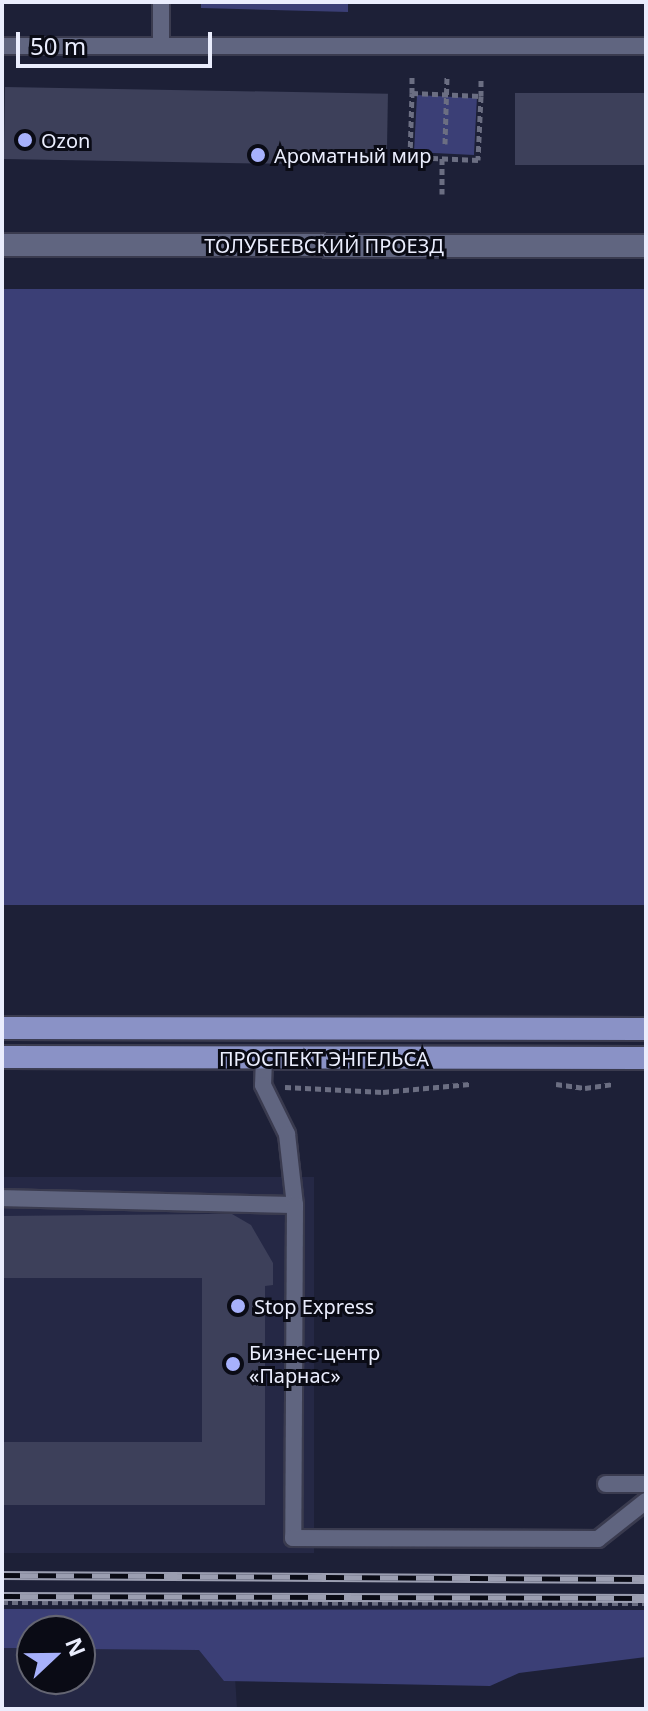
<!DOCTYPE html>
<html>
<head>
<meta charset="utf-8">
<style>
	body { margin:0 }
	#map { position:relative; width:648px; height:1711px; overflow:hidden; background:#1d2037; font-family:"Noto Sans",sans-serif }
	div>[style] { position:absolute }
	[style*='--x'] { left:calc(var(--x)*1px); top:calc(var(--y)*1px); width:calc(var(--w)*1px); rotate:calc(var(--a)*1deg) }
	.built>* { inset:0; background:#252845; transform-origin:0 0 }
	.green>* { inset:0; background:#3b3f76; transform-origin:0 0 }
	.building>* { inset:0; background:#3d405a; transform-origin:0 0 }
	.path>* { height:5px; margin-top:-2.5px; transform-origin:0; background:repeating-linear-gradient(90deg,#6b6e82 0 6px,transparent 0 10px) }
	.roads { filter:drop-shadow(2px 0 #3a3b4f) drop-shadow(-2px 0 #3a3b4f) drop-shadow(0 2px #3a3b4f) drop-shadow(0 -2px #3a3b4f) }
	.service>* { height:16px; margin:-8px; padding:0 8px; transform-origin:8px; border-radius:8px; background:#606580 }
	.minor>* { height:22px; margin:-11px; padding:0 11px; transform-origin:11px; border-radius:11px; background:#606580 }
	.primary>* { height:22px; margin:-11px; padding:0 11px; transform-origin:11px; border-radius:11px; background:#8a92c6 }
	.rail>* { height:9px; margin-top:-4.5px; transform-origin:0; background:repeating-linear-gradient(90deg,#0a0b15 0 18px,#9b9eb1 0 36px); box-sizing:border-box; border-block:2px solid #9b9eb1 }
	.dots>* { width:22px; height:22px; translate:-50% -50%; box-sizing:border-box; border:4px solid #0a0b15; border-radius:50% }
	span { translate:-50% -50%; white-space:nowrap; text-align:center; line-height:1.15; -webkit-text-stroke:6px #0a0b15; paint-order:stroke }
	.poi-label { font-size:20px; color:#eaedfd }
	.left { translate:0 -50%; text-align:left }
	.street-label { font-size:20px; color:#eaedfd }
	.frame { position:absolute; inset:0; border:4px solid #eaedfd; pointer-events:none }
	.north { position:absolute; left:16px; top:1615px; width:80px; height:80px; box-sizing:border-box; background:#0a0b15; border:2px solid #646572; border-radius:50%; rotate:68deg; font-size:22px; font-weight:700; line-height:32px; text-align:center; color:#eaedfd }
	.north::after { content:''; display:block; margin:auto; width:28px; height:36px; background:#a7b1fc; clip-path:polygon(50% 0,100% 100%,50% 72%,0 100%) }
	.scale { position:absolute; left:16px; top:32px; width:196px; height:36px; box-sizing:border-box; border:4px solid #eaedfd; border-top:0; padding-left:10px; font-size:24px; line-height:28px; white-space:nowrap; color:#eaedfd; -webkit-text-stroke:6px #0a0b15; paint-order:stroke }
</style>
</head>
<body>
<div id="map">
	<div class="built">
		<i style="left:2px;top:1177px;width:312px;height:376px"></i>
		<i style="clip-path:polygon(233px 1643px,237px 1709px,2px 1709px,2px 1644px,32px 1644px,32px 1679px,80px 1679px,80px 1644px)"></i>
	</div>
	<div class="green">
		<i style="clip-path:polygon(201px 2px,348px 2px,348px 12px,201px 8px)"></i>
		<i style="left:417px;top:95px;width:60px;height:57px;rotate:3deg"></i>
		<i style="left:2px;top:289px;width:644px;height:616px"></i>
		<i style="clip-path:polygon(2px 1609px,646px 1610px,646px 1657px,519px 1673px,490px 1686px,224px 1681px,199px 1650px,80px 1649px,80px 1631px,32px 1631px,32px 1648px,2px 1648px)"></i>
	</div>
	<div class="building">
		<i style="left:5px;top:87px;width:383px;height:72px;rotate:1deg"></i>
		<i style="left:515px;top:93px;width:131px;height:72px"></i>
		<i style="clip-path:polygon(208px 1214px,232px 1214px,251px 1225px,273px 1263px,273px 1285px,265px 1286px,265px 1505px,2px 1505px,2px 1442px,202px 1442px,202px 1278px,2px 1278px,2px 1216px)"></i>
	</div>
	<div class="path">
		<i style="--x:412;--y:93;--w:69;--a:2.5"></i>
		<i style="--x:481;--y:96;--w:64;--a:92.7"></i>
		<i style="--x:478;--y:160;--w:68;--a:-177.5"></i>
		<i style="--x:410;--y:157;--w:64;--a:-88.2"></i>
		<i style="--x:412;--y:93;--w:17;--a:-90"></i>
		<i style="--x:481;--y:96;--w:19;--a:-90"></i>
		<i style="--x:445;--y:144;--w:68;--a:-88.3"></i>
		<i style="--x:442;--y:194;--w:36;--a:-90"></i>
		<i style="--x:556;--y:1084;--w:29;--a:8"></i>
		<i style="--x:585;--y:1088;--w:28;--a:-8"></i>
		<i style="--x:285;--y:1087;--w:98;--a:2.9"></i>
		<i style="--x:383;--y:1092;--w:87;--a:-5.3"></i>
		<i style="--x:2;--y:1602;--w:644;--a:0.09"></i>
	</div>
	<div class="roads">
		<div class="service">
			<i style="--x:161;--y:2;--w:43;--a:90"></i>
			<i style="--x:2;--y:46;--w:644;--a:0"></i>
			<i style="--x:264;--y:1058;--w:27;--a:92"></i>
			<i style="--x:263;--y:1085;--w:55;--a:63.9"></i>
			<i style="--x:287;--y:1134;--w:71;--a:83.6"></i>
			<i style="--x:2;--y:1198;--w:293;--a:1.4"></i>
			<i style="--x:295;--y:1205;--w:333;--a:90.3"></i>
			<i style="--x:293;--y:1538;--w:305;--a:0.2"></i>
			<i style="--x:598;--y:1539;--w:61;--a:-38.4"></i>
			<i style="--x:606;--y:1484;--w:40;--a:0"></i>
		</div>
		<div class="minor">
			<i style="--x:2;--y:245;--w:644;--a:0.09"></i>
		</div>
		<div class="primary">
			<i style="--x:2;--y:1028;--w:644;--a:0.09"></i>
			<i style="--x:2;--y:1057;--w:644;--a:0.09"></i>
		</div>
	</div>
	<div class="rail">
		<i style="--x:2;--y:1575;--w:644;--a:0.36"></i>
		<i style="--x:2;--y:1596;--w:644;--a:0.18"></i>
	</div>
	<div class="dots">
		<i style="left:25px;top:140px;background:#a7b1fc"></i>
		<i style="left:258px;top:155px;background:#a7b1fc"></i>
		<i style="left:238px;top:1306px;background:#a7b1fc"></i>
		<i style="left:233px;top:1364px;background:#a7b1fc"></i>
	</div>
	<div class="poi-label">
		<span class="left" style="left:41px;top:140px">Ozon</span>
		<span class="left" style="left:274px;top:155px">Ароматный мир</span>
		<span class="left" style="left:254px;top:1306px">Stop Express</span>
		<span class="left" style="left:249px;top:1364px">Бизнес-центр<br>«Парнас»</span>
	</div>
	<div class="street-label">
		<span style="left:324px;top:245px">ТОЛУБЕЕВСКИЙ ПРОЕЗД</span>
		<span style="left:324px;top:1058px">ПРОСПЕКТ ЭНГЕЛЬСА</span>
	</div>
	<div class="frame"></div>
	<div class="north">N</div>
	<div class="scale">50 m</div>
</div>
</body>
</html>
